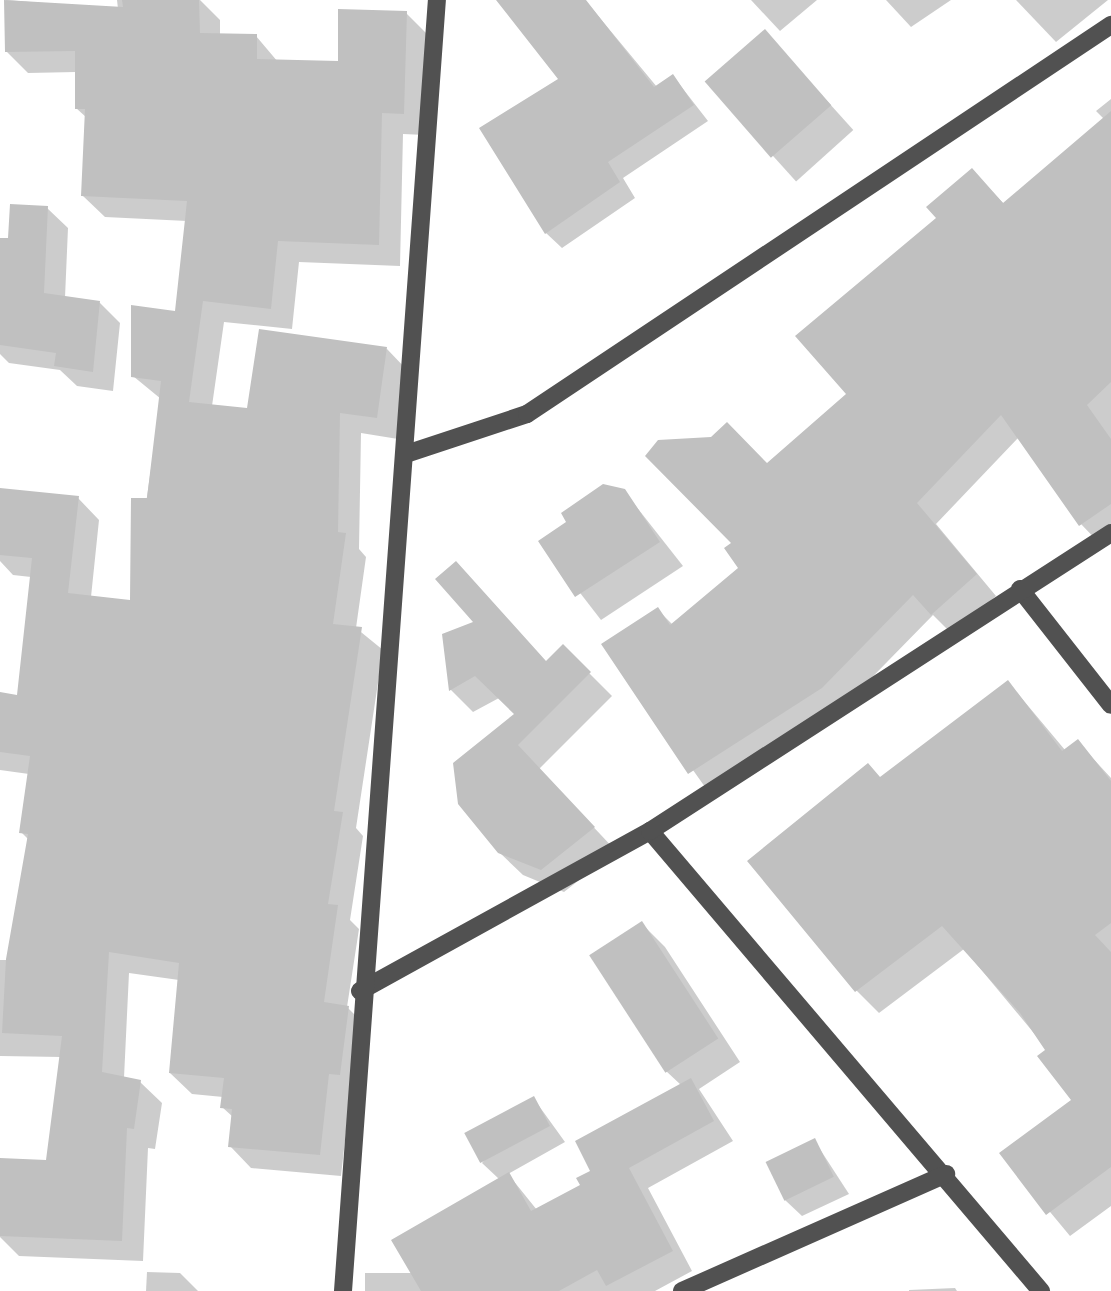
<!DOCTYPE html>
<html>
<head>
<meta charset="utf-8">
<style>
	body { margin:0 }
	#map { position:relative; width:1111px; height:1291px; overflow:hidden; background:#fff; font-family:"Exo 2",sans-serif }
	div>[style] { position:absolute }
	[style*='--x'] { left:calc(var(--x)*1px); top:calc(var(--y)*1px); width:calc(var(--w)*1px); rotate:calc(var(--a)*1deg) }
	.shadow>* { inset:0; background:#0003; transform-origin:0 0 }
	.building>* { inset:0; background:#c0c0c0; transform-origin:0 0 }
	.minor>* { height:18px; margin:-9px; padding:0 9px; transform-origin:9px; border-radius:9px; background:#515151 }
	span { translate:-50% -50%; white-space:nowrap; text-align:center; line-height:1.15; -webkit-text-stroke:7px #fff; paint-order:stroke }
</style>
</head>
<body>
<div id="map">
	<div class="shadow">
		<i style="clip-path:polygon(6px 0,118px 9px,117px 0,200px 0,220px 20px,220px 35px,256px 36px,278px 62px,340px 63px,406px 13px,427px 34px,425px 135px,403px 134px,400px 266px,299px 262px,292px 329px,224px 322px,212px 406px,248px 410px,387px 349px,408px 371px,398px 439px,361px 433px,359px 549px,366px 557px,356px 628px,383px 650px,356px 828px,363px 836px,350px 920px,359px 929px,347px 1007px,369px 1029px,350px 1095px,341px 1176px,251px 1168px,230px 1146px,233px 1117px,222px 1107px,223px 1097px,192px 1094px,170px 1073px,179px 980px,129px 973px,124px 1078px,140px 1082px,162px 1103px,155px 1149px,148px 1148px,143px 1261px,19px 1256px,0 1237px,0 1175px,48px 1162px,61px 1057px,0 1056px,0 960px,7px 960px,29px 840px,21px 832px,29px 774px,0 770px,0 694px,19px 697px,31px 577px,13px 575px,0 561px,0 490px,78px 498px,99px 520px,91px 597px,132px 601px,161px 399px,133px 376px,177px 313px,187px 221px,105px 217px,83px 196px,87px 118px,76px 108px,76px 72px,28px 73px,6px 51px)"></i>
		<i style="clip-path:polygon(515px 0,585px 0,657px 87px,673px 76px,708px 121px,623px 178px,635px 198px,562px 248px,546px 233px,560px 80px)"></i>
		<i style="clip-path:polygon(751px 0,817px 0,780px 31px)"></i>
		<i style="clip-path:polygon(886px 0,951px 0,911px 27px)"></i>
		<i style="clip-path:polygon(1016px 0,1108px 0,1056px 42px)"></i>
		<i style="left:765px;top:32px;width:132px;height:77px;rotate:48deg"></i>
		<i style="clip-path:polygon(1111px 99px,1111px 538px,1101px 545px,1081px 524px,1019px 437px,936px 524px,996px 596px,952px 634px,933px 615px,842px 708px,710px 794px,604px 645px,658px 610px,673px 625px,741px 568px,734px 543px,768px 465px,848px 394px,938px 218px,972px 170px,1004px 204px,1104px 119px,1096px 111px)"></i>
		<i style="clip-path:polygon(47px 208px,68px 228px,65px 298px,100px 303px,120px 323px,113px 391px,77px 386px,60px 370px,9px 363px,0 354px,0 240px,10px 240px)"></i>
		<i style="clip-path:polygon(624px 491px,683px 566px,601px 620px,540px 541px)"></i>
		<i style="clip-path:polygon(443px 636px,547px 663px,563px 647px,612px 696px,539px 769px,616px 851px,564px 892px,523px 875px,499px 852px,516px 714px,499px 698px,473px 712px,451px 690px)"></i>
		<i style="clip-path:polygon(1008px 682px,1065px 750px,1077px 741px,1111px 778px,1111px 1206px,1070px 1236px,1002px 1154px,1073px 1100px,1048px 1050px,964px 949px,879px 1013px,856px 990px,881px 778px)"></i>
		<i style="clip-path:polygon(641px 923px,665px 947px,740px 1062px,699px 1089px,733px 1141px,648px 1188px,692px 1271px,655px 1291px,365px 1291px,365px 1273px,412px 1273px,499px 1179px,482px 1163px,534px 1099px,565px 1142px,508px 1174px,537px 1210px,582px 1186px,681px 1085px,666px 1071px)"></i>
		<i style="clip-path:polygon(814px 1140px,849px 1194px,802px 1216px,785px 1200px)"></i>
		<i style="clip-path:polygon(147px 1272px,180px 1273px,198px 1291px,146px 1291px)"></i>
		<i style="clip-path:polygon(955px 1288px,957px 1291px,909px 1291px,909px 1290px)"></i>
	</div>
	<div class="building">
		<i style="clip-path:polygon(4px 0,123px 7px,122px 0,199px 0,200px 33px,257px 34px,257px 59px,338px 61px,338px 9px,407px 11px,404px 114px,382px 113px,379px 245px,278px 241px,271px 309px,203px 301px,189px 402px,247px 408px,259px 329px,387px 347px,377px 418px,340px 413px,338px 532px,346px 533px,333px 624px,362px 627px,334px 811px,343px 812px,328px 904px,338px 905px,324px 1002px,349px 1006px,340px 1075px,329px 1074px,320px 1155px,228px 1147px,232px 1109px,220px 1108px,224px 1078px,169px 1073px,179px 963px,109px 952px,102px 1072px,141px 1080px,134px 1129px,127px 1128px,122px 1241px,0 1236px,0 1158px,46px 1160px,62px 1036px,2px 1033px,6px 959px,28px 834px,19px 833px,30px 756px,0 752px,0 692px,17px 695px,32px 558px,0 555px,0 488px,79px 496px,68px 593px,130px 600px,131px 498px,147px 498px,161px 381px,131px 377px,131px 305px,175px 311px,187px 201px,81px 196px,85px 109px,75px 109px,75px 51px,5px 52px)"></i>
		<i style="clip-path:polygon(496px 0,586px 0,654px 87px,673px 74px,694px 105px,608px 162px,620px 182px,545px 234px,479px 128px,558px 79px)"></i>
		<i style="left:765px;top:29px;width:101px;height:80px;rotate:49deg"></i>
		<i style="clip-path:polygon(1111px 111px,1111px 382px,1087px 405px,1111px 439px,1111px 504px,1079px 526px,1001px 415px,917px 503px,977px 574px,931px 615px,913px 595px,822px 688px,688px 774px,601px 644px,658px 607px,670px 625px,738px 568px,724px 548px,731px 543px,645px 456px,658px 440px,711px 437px,727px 422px,767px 463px,846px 394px,795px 336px,936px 218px,926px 207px,972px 168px,1003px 203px)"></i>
		<i style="clip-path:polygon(10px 204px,48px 206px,44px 293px,100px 301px,93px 372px,54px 366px,56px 353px,0 345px,0 238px,8px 238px)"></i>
		<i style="clip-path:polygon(603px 484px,625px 489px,660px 542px,575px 597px,538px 541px,566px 522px,561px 513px)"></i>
		<i style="clip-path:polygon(456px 561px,546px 661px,563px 644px,591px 672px,518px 745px,595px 827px,541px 870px,498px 853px,458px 804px,453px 763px,514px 714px,475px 676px,449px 691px,442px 634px,473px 622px,435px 579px)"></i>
		<i style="clip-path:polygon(1008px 680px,1062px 751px,1078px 739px,1111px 781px,1111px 923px,1095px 935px,1111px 952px,1111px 1167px,1046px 1215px,999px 1153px,1071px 1100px,1037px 1056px,1045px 1050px,1020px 1013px,942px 926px,855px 992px,747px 861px,868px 763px,880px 777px)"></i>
		<i style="left:642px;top:921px;width:140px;height:63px;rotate:57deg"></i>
		<i style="clip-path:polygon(691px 1078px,714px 1121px,629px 1168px,673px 1251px,606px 1286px,597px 1270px,559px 1291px,421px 1291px,391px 1240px,509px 1172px,531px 1211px,580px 1185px,576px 1178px,590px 1171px,575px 1141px)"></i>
		<i style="left:534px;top:1096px;width:34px;height:79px;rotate:62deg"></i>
		<i style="left:815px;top:1138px;width:43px;height:55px;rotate:64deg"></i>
	</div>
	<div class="minor">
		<i style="--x:406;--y:454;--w:127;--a:-18.3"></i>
		<i style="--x:527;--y:414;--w:702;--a:-33.67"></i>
		<i style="--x:1020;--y:589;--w:147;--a:51.9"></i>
		<i style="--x:650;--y:831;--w:604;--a:49.64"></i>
		<i style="--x:360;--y:991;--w:331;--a:-28.9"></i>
		<i style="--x:650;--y:831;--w:549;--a:-32.88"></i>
		<i style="--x:343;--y:1291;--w:1294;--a:-85.84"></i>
		<i style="--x:682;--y:1291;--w:289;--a:-23.9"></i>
	</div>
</div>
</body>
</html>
